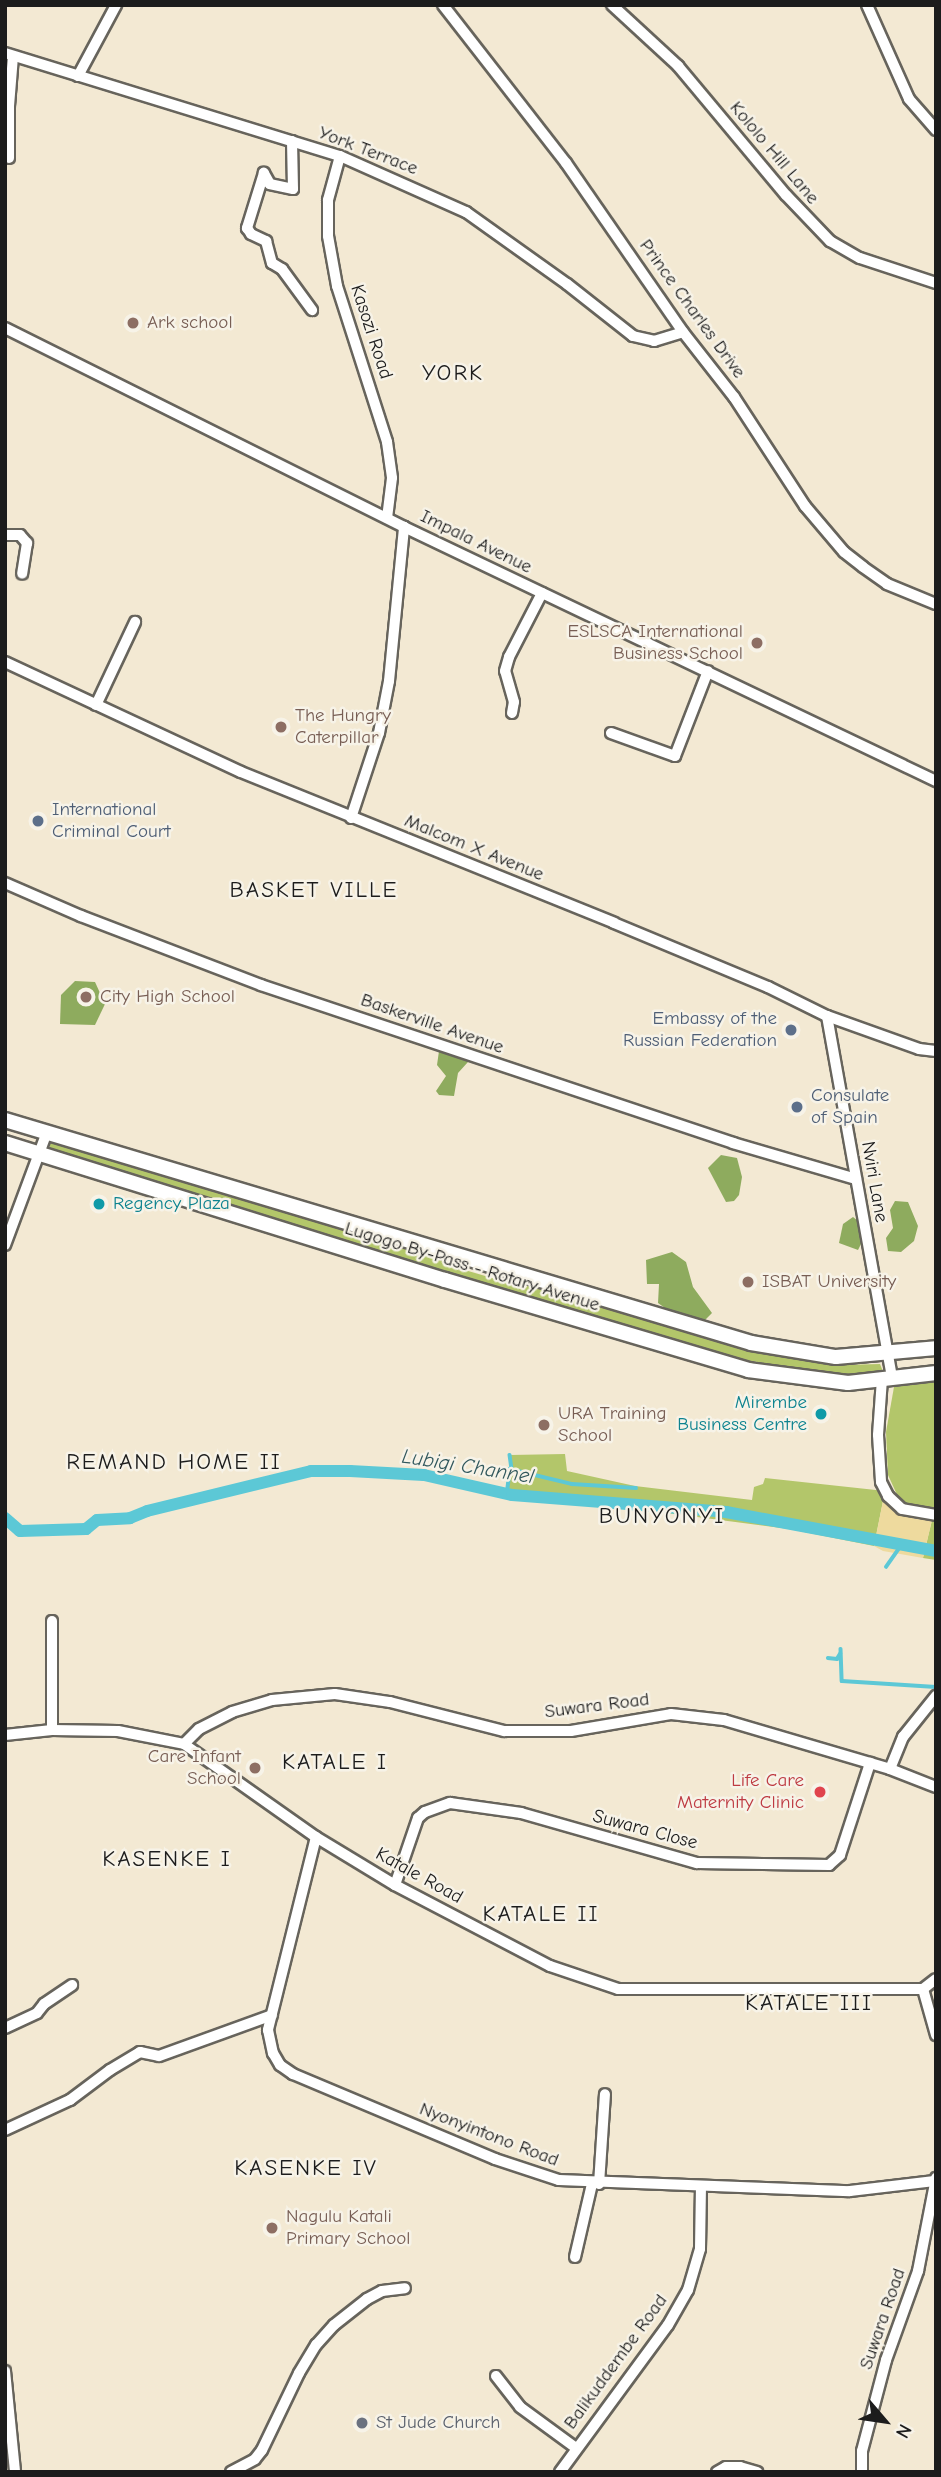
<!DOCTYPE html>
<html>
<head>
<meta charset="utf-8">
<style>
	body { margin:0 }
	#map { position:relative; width:941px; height:2477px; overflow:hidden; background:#f3e9d3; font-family:"Comic Neue",sans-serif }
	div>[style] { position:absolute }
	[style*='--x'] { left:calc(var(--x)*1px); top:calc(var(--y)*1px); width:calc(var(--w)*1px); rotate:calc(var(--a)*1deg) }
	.green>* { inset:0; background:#b3c66a }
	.forest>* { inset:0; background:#8eab5e }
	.sand>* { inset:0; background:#eeda9e }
	.stream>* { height:3.5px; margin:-1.75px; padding:0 1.75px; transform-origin:1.75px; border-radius:1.75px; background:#5cc8d6 }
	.canal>* { height:12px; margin:-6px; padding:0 6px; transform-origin:6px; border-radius:6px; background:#5cc8d6 }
	.roads { filter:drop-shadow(2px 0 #67645c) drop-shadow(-2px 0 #67645c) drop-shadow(0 2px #67645c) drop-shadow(0 -2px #67645c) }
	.minor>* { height:10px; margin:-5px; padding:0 5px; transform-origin:5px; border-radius:5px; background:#fff }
	.major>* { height:14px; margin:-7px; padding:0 7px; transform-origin:7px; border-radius:7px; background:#fff }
	.dots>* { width:19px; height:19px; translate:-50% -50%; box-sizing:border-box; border:4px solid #f7f3e8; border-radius:50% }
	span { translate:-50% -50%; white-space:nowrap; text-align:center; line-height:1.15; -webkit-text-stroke:5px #f7f3e8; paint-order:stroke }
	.street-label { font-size:19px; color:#1c1c1c }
	.education-label { font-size:19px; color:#785e54 }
	.left { translate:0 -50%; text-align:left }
	.right { translate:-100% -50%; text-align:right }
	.service-label { font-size:19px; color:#4e5e75 }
	.culture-label { font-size:19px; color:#0d838f }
	.health-label { font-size:19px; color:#be3a42 }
	.worship-label { font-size:19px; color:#5b616d }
	.water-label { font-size:21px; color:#32585d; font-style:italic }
	.quarter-label { font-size:23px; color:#1c1c1c; letter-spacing:2px }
	.frame { position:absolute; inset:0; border:7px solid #1c1c1c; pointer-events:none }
	.north { position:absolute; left:850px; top:2386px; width:70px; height:70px; -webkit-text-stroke:5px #f7f3e8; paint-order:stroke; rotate:119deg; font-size:19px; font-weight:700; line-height:28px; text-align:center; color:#1c1c1c }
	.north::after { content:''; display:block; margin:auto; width:24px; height:32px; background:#1c1c1c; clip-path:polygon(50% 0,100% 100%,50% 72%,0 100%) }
</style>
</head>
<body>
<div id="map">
	<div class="green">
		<i style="clip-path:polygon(51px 1139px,459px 1262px,458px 1268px,526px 1288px,529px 1283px,747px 1350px,842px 1365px,880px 1364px,884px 1374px,846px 1376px,732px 1358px,49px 1151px)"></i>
		<i style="clip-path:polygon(936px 1382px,936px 1509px,912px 1507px,899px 1499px,888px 1475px,886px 1432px,894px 1387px)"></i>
		<i style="clip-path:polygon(565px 1454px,567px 1471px,635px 1486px,752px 1500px,754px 1487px,763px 1484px,765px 1478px,885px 1491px,874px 1546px,789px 1529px,507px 1492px,512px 1470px,510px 1455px)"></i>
		<i style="clip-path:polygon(932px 1520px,936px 1520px,936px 1560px,923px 1558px)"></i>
	</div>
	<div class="forest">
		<i style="clip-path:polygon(75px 981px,95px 982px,105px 1004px,95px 1025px,60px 1024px,61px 995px)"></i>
		<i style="clip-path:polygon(439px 1051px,463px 1055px,468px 1062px,458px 1073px,454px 1096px,439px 1095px,436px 1091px,446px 1076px,437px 1065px)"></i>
		<i style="clip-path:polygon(721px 1155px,737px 1158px,742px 1177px,739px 1195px,734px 1201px,726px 1202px,708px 1168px)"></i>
		<i style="clip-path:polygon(895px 1201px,908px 1202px,918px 1226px,914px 1241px,901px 1252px,888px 1251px,886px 1238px,893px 1228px,890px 1210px)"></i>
		<i style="clip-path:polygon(853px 1217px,858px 1221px,862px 1242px,858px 1250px,839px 1243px,843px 1224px)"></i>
		<i style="clip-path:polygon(672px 1252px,686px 1262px,693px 1287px,712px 1313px,705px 1320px,679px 1318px,658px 1303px,659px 1284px,647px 1284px,646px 1260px)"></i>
	</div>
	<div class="sand">
		<i style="clip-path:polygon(885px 1491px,896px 1508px,915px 1519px,932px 1520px,923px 1558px,883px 1551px,874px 1546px)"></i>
	</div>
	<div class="stream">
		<i style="--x:510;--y:1455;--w:15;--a:82"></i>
		<i style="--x:512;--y:1495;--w:6;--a:-149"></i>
		<i style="--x:507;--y:1492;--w:23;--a:-83"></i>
		<i style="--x:510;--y:1469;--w:64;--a:13.6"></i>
		<i style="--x:572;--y:1484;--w:64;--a:3.6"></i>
		<i style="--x:886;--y:1567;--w:28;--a:-55"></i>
		<i style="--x:841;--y:1649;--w:32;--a:88"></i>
		<i style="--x:842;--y:1681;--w:94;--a:3.7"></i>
		<i style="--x:828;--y:1658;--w:9;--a:6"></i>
		<i style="--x:837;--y:1659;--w:6;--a:-59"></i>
	</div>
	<div class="canal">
		<i style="--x:5;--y:1518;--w:20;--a:41"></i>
		<i style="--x:20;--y:1531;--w:66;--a:-1.7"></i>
		<i style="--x:86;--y:1529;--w:14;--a:-39"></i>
		<i style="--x:97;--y:1520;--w:33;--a:-3"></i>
		<i style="--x:130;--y:1518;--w:18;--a:-22"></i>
		<i style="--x:147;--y:1511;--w:169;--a:-13.7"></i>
		<i style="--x:311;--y:1471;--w:39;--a:0"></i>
		<i style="--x:350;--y:1471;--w:74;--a:3.1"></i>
		<i style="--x:424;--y:1475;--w:90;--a:12.8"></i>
		<i style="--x:512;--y:1495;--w:215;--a:4.5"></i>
		<i style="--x:726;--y:1512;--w:214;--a:10.5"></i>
	</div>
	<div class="roads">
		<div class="minor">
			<i style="--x:443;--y:5;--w:200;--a:52.1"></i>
			<i style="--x:566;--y:163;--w:206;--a:55.3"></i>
			<i style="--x:683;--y:332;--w:83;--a:51.9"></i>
			<i style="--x:734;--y:397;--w:130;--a:56.9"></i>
			<i style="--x:805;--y:506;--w:60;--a:49.7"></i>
			<i style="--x:844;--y:552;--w:24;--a:38"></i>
			<i style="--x:863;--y:567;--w:29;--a:35"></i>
			<i style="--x:887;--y:584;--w:53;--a:22.2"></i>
			<i style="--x:612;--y:5;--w:90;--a:42.7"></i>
			<i style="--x:678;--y:66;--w:168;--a:50.1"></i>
			<i style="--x:786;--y:195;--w:64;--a:46.3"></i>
			<i style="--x:830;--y:241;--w:34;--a:30"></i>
			<i style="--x:860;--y:258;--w:80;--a:18.2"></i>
			<i style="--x:867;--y:5;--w:103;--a:65.9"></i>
			<i style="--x:909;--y:99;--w:41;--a:48.9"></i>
			<i style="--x:5;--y:53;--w:350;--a:17.1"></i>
			<i style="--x:340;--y:156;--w:138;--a:24"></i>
			<i style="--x:466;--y:212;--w:124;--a:35.5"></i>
			<i style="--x:567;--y:284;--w:84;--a:38.2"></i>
			<i style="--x:633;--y:336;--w:22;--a:13"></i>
			<i style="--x:654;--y:341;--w:30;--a:-17"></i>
			<i style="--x:78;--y:76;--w:81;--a:-61.8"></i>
			<i style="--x:292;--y:141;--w:48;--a:88.8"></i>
			<i style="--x:293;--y:189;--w:24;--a:-168"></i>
			<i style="--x:270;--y:184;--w:13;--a:-119"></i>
			<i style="--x:264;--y:173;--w:58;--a:107.2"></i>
			<i style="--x:247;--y:228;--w:7;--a:56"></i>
			<i style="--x:251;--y:234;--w:17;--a:25"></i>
			<i style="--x:266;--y:241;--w:23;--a:75"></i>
			<i style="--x:272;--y:263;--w:12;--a:31"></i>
			<i style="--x:282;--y:269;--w:51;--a:53.8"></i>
			<i style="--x:340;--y:156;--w:46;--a:105.3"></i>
			<i style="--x:328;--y:200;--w:36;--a:90"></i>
			<i style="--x:328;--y:236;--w:51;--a:79.8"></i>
			<i style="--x:337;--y:286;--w:164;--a:72.2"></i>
			<i style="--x:387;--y:442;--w:36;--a:82"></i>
			<i style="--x:392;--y:478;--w:40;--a:97.1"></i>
			<i style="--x:9;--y:158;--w:52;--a:-90"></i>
			<i style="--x:9;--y:106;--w:50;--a:-85.4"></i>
			<i style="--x:5;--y:328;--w:446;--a:26.5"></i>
			<i style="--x:404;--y:527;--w:590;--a:25.52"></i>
			<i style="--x:5;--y:535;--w:15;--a:0"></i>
			<i style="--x:20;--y:535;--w:11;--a:49"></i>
			<i style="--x:27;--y:543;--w:31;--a:99"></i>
			<i style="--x:5;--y:662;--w:260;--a:25"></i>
			<i style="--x:241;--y:772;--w:402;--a:22"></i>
			<i style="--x:614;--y:923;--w:167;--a:22.6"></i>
			<i style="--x:768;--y:987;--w:66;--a:26.2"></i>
			<i style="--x:827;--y:1016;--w:98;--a:19.7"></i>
			<i style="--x:919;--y:1049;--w:17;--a:7"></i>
			<i style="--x:96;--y:705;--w:92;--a:-64.8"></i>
			<i style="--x:512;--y:713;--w:11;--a:-80"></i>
			<i style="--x:514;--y:702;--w:32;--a:-106"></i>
			<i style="--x:505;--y:671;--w:15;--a:-74"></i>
			<i style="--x:509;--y:657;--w:72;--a:-62.7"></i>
			<i style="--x:611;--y:733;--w:68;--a:19.8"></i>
			<i style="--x:675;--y:756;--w:91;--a:-68.8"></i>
			<i style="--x:351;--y:818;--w:89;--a:-71.8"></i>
			<i style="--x:379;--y:733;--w:53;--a:-79.1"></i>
			<i style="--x:389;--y:681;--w:155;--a:-84.4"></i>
			<i style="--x:5;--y:883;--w:83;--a:23.5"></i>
			<i style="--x:81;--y:916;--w:193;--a:21"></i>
			<i style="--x:261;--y:985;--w:498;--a:18.5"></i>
			<i style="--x:733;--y:1143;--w:128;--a:16.3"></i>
			<i style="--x:827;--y:1016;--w:368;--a:79.8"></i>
			<i style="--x:5;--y:1245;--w:121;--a:-69.6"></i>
			<i style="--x:882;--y:1379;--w:56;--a:94.1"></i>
			<i style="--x:878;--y:1435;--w:47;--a:86.3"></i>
			<i style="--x:881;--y:1482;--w:16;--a:63"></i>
			<i style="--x:888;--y:1496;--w:19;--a:43"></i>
			<i style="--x:902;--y:1509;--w:35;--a:10"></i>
			<i style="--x:52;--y:1621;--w:109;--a:90"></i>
			<i style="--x:5;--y:1735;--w:47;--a:-6.1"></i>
			<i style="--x:52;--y:1730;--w:66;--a:0.9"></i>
			<i style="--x:118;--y:1731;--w:67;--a:11.1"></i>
			<i style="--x:184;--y:1744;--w:161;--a:35.2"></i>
			<i style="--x:316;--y:1837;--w:92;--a:31.3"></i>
			<i style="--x:395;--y:1885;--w:175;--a:27.6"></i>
			<i style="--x:550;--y:1966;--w:72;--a:18.7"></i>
			<i style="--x:618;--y:1989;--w:305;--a:0"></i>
			<i style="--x:184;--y:1744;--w:21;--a:-45"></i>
			<i style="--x:199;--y:1729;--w:37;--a:-27"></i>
			<i style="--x:232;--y:1712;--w:42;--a:-16.7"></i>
			<i style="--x:272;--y:1700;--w:63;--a:-5.4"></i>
			<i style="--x:335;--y:1694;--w:56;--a:8.3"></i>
			<i style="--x:390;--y:1702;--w:118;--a:14.3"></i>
			<i style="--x:504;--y:1731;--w:67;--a:0"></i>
			<i style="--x:571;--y:1731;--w:101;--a:-9.6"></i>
			<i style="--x:671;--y:1714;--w:53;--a:6.5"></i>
			<i style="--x:724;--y:1720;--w:173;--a:16.4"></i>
			<i style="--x:890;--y:1769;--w:49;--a:21.4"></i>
			<i style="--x:890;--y:1769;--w:35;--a:-68"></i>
			<i style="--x:903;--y:1737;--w:53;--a:-51.2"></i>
			<i style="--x:316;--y:1837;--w:199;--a:104"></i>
			<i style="--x:268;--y:2030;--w:24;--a:78"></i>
			<i style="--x:273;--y:2053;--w:14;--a:60"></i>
			<i style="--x:280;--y:2065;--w:16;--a:35"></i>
			<i style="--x:293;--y:2074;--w:219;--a:22.8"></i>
			<i style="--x:495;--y:2159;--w:67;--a:18.2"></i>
			<i style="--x:559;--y:2180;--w:291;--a:2.2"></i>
			<i style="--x:850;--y:2191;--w:85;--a:-6.8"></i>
			<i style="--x:395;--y:1885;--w:71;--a:-71.1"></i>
			<i style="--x:418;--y:1818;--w:9;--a:-41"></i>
			<i style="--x:425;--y:1812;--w:27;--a:-20"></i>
			<i style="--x:450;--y:1803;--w:72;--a:8"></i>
			<i style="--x:521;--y:1813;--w:183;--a:15.9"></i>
			<i style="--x:697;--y:1863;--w:132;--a:0.9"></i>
			<i style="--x:829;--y:1865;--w:15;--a:-42"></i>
			<i style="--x:840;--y:1855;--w:97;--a:-71.9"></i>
			<i style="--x:923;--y:1989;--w:48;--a:74.2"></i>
			<i style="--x:923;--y:1989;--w:16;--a:-38"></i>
			<i style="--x:5;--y:2028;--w:35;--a:-25"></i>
			<i style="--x:37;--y:2013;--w:11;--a:-52"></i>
			<i style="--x:44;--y:2004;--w:34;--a:-34"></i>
			<i style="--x:5;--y:2130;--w:72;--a:-24.8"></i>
			<i style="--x:70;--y:2100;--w:50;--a:-36.9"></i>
			<i style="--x:110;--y:2070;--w:35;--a:-31"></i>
			<i style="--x:140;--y:2052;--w:19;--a:12"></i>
			<i style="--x:159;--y:2056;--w:120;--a:-19.9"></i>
			<i style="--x:599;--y:2184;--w:90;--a:-86.2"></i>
			<i style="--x:575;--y:2257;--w:75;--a:-76.9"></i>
			<i style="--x:5;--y:2371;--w:101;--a:84.3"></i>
			<i style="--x:496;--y:2376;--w:39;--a:52"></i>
			<i style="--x:520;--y:2407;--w:69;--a:36.2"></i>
			<i style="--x:231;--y:2472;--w:27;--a:-28"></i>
			<i style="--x:255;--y:2459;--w:11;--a:-52"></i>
			<i style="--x:262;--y:2450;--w:85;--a:-64.3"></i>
			<i style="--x:299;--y:2373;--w:33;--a:-59"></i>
			<i style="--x:316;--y:2345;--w:27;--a:-48"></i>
			<i style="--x:334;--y:2325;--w:42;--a:-38.2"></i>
			<i style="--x:367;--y:2299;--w:17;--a:-28"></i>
			<i style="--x:382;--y:2291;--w:23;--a:-7"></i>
			<i style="--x:560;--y:2472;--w:182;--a:-53.7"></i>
			<i style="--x:668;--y:2325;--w:40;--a:-60.3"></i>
			<i style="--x:688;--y:2290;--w:43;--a:-73.7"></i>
			<i style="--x:700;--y:2249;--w:62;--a:-89.1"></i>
			<i style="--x:717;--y:2472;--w:10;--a:-29"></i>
			<i style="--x:726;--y:2467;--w:14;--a:0"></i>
			<i style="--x:740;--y:2467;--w:18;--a:16"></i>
			<i style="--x:862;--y:2472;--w:21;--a:-90"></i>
			<i style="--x:862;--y:2451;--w:94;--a:-75.2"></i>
			<i style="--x:886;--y:2360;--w:95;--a:-70.2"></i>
			<i style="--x:918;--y:2271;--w:95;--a:-79"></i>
		</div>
		<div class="major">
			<i style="--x:5;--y:1120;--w:779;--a:16.64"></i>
			<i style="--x:751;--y:1343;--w:86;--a:9.4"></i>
			<i style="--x:836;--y:1357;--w:100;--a:-5.1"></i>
			<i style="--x:5;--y:1143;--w:461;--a:17.3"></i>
			<i style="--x:445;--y:1280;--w:316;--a:16.5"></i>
			<i style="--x:748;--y:1370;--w:101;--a:7.4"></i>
			<i style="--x:848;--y:1383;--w:89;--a:-6.5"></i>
		</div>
	</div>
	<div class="dots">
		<i style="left:133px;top:323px;background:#8d6e63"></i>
		<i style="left:757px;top:643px;background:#8d6e63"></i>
		<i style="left:281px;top:727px;background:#8d6e63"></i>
		<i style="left:38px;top:821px;background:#5c6f8a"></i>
		<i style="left:86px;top:997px;background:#8d6e63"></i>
		<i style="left:791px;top:1030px;background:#5c6f8a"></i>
		<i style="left:797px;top:1107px;background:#5c6f8a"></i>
		<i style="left:99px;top:1204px;background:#0f9aa8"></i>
		<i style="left:748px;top:1282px;background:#8d6e63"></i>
		<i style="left:821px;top:1414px;background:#0f9aa8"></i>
		<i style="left:544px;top:1425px;background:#8d6e63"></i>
		<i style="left:255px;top:1768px;background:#8d6e63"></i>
		<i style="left:820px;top:1792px;background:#e0444e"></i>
		<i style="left:272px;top:2228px;background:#8d6e63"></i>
		<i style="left:362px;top:2423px;background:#6b7280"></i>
	</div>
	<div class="street-label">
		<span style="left:368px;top:151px;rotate:21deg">York Terrace</span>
		<span style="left:774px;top:153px;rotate:50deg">Kololo Hill Lane</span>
		<span style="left:692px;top:309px;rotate:54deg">Prince Charles Drive</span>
		<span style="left:371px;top:332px;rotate:72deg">Kasozi Road</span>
		<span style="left:476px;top:542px;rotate:26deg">Impala Avenue</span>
		<span style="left:474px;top:848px;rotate:22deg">Malcom X Avenue</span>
		<span style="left:432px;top:1024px;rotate:19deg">Baskerville Avenue</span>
		<span style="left:874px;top:1182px;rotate:80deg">Nviri Lane</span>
		<span style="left:472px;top:1267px;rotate:17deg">Lugogo By-Pass - Rotary Avenue</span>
		<span style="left:597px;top:1706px;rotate:-7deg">Suwara Road</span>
		<span style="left:645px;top:1830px;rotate:15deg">Suwara Close</span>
		<span style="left:419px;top:1876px;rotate:29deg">Katale Road</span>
		<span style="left:489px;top:2135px;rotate:21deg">Nyonyintono Road</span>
		<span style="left:883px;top:2319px;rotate:-71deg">Suwara Road</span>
		<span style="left:616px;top:2362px;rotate:-54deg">Balikuddembe Road</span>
	</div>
	<div class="education-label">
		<span class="left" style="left:147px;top:323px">Ark school</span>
		<span class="right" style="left:743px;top:643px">ESLSCA International<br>Business School</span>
		<span class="left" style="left:295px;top:727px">The Hungry<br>Caterpillar</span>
		<span class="left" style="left:100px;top:997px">City High School</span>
		<span class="left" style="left:762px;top:1282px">ISBAT University</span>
		<span class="left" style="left:558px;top:1425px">URA Training<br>School</span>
		<span class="right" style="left:241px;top:1768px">Care Infant<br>School</span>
		<span class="left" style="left:286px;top:2228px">Nagulu Katali<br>Primary School</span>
	</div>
	<div class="service-label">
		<span class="left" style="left:52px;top:821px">International<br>Criminal Court</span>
		<span class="right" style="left:777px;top:1030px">Embassy of the<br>Russian Federation</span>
		<span class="left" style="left:811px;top:1107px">Consulate<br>of Spain</span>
	</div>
	<div class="culture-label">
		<span class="left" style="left:113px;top:1204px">Regency Plaza</span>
		<span class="right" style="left:807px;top:1414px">Mirembe<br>Business Centre</span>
	</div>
	<div class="health-label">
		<span class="right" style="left:804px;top:1792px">Life Care<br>Maternity Clinic</span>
	</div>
	<div class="worship-label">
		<span class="left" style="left:376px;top:2423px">St Jude Church</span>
	</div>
	<div class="water-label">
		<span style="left:468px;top:1466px;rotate:9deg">Lubigi Channel</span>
	</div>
	<div class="quarter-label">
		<span style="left:453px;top:373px">YORK</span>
		<span style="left:314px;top:890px">BASKET VILLE</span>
		<span style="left:174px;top:1462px">REMAND HOME II</span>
		<span style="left:662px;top:1516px">BUNYONYI</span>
		<span style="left:335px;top:1762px">KATALE I</span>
		<span style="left:167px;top:1859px">KASENKE I</span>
		<span style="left:541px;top:1914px">KATALE II</span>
		<span style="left:809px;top:2003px">KATALE III</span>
		<span style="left:306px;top:2168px">KASENKE IV</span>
	</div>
	<div class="frame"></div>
	<div class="north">N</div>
</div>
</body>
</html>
